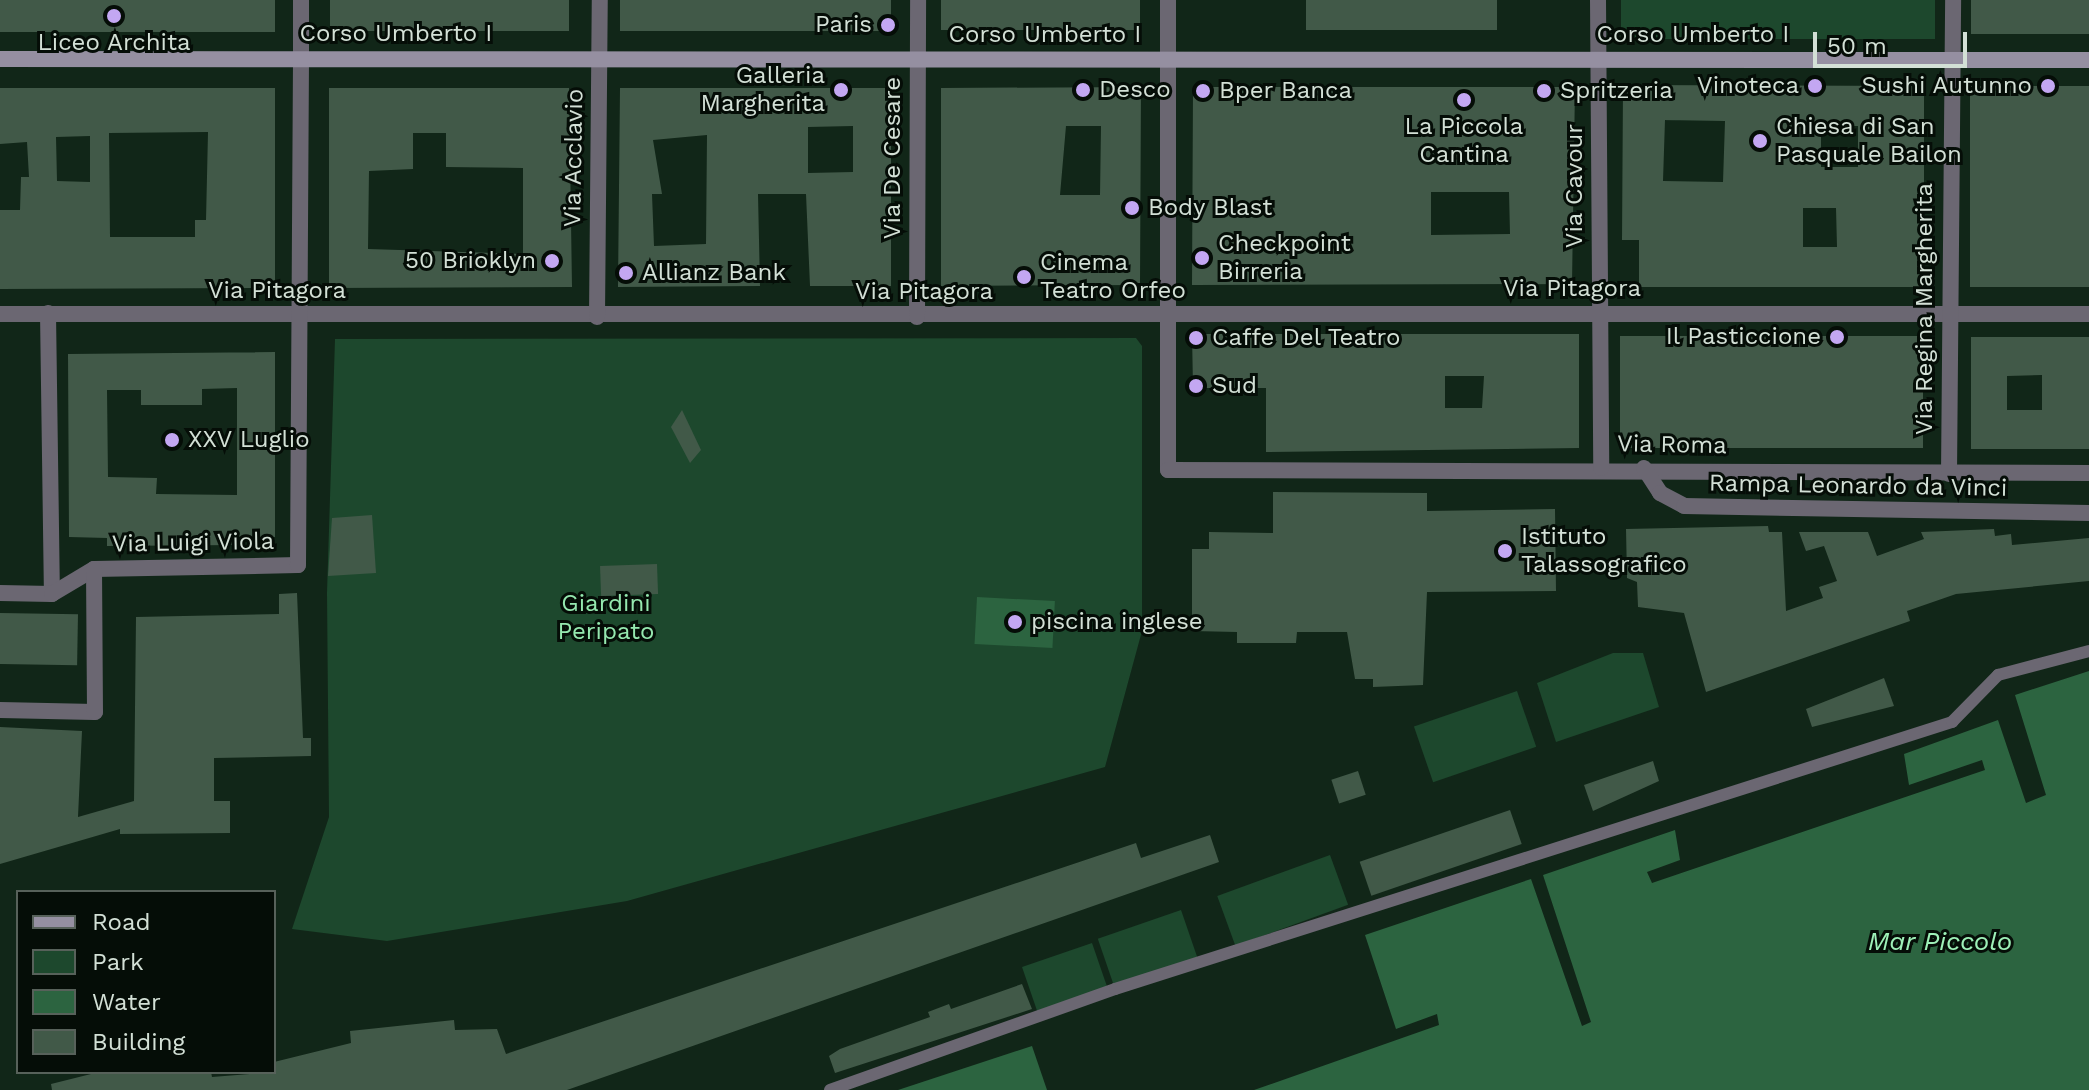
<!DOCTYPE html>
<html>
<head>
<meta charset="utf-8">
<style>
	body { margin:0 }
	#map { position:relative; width:2089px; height:1090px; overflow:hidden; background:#112618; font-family:"Work Sans",sans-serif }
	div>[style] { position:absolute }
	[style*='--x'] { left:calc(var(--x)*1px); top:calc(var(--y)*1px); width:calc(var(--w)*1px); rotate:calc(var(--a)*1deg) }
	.green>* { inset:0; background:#1d482d; transform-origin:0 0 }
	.water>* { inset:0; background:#2c6440; transform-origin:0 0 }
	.building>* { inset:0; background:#415948; transform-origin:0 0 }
	.service>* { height:12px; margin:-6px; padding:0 6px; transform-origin:6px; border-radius:6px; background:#6b6772 }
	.pedestrian>* { height:16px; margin:-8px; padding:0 8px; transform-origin:8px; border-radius:8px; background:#6b6772 }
	.minor>* { height:16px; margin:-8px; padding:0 8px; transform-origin:8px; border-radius:8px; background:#6b6772 }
	.secondary>* { height:16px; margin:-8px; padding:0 8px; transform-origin:8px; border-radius:8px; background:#958fa1 }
	.dots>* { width:22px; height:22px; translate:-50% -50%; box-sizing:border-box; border:4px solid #050d07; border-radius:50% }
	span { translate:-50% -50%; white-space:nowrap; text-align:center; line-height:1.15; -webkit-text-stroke:6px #050d07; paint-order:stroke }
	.poi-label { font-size:24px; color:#d3e0d6 }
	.right { translate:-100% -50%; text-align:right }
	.left { translate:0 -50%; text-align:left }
	.street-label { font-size:24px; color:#d3e0d6 }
	.park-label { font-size:24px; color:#95e8af }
	.water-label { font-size:26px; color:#9ef1b8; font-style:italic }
	.legend { position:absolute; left:16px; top:890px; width:260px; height:184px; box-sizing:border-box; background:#050d07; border:2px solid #57615a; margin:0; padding:10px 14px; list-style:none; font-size:24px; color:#d3e0d6 }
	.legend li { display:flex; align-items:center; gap:16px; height:40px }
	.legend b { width:40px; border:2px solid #57615a }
	.scale { position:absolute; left:1813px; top:32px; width:154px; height:36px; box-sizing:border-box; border:4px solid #d3e0d6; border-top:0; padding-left:10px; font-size:24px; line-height:28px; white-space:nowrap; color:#d3e0d6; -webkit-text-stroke:6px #050d07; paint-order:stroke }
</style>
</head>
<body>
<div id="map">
	<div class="green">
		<i style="left:1621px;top:0;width:314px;height:39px"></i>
		<i style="clip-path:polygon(1136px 338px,1142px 346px,1142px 631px,1105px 767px,627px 901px,387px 941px,292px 929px,329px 817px,327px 593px,335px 339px)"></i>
		<i style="clip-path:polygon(1613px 653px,1643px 653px,1659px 707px,1556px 742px,1537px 683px)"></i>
		<i style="left:1517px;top:691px;width:59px;height:109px;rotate:71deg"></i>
		<i style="left:1330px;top:855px;width:53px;height:120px;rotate:70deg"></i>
		<i style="left:1181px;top:910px;width:50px;height:88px;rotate:71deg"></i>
		<i style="left:1092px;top:943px;width:49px;height:74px;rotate:71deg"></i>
	</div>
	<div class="water">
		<i style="left:977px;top:597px;width:78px;height:47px;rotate:3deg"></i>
		<i style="clip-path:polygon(2089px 671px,2089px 1090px,1254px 1090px,1439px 1025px,1437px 1014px,1396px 1029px,1365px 935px,1531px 879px,1582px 1026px,1591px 1022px,1543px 875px,1675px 830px,1680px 860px,1647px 872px,1652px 883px,1985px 770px,1982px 760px,1909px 785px,1904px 754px,1998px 720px,2026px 803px,2046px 795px,2015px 695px)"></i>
		<i style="clip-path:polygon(1032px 1046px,1047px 1090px,898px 1090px)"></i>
	</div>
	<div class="building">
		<i style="left:0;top:0;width:275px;height:32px"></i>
		<i style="left:330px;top:0;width:239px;height:31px"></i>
		<i style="left:620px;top:0;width:271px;height:31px"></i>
		<i style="left:941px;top:0;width:199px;height:30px"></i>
		<i style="left:1306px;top:0;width:191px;height:30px"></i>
		<i style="left:1971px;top:0;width:118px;height:34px"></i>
		<i style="clip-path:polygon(evenodd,1623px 85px,1924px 86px,1924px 287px,1639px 287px,1639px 240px,1622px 240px,1623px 85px,1665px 120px,1725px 121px,1723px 182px,1663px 181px,1665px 120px,1623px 85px,1821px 126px,1858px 126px,1858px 167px,1821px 167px,1821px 126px,1623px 85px,1803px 208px,1836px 208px,1837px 247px,1803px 247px,1803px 208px)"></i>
		<i style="left:1970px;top:86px;width:119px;height:201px"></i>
		<i style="clip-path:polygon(evenodd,1141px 87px,1140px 285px,941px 286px,941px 88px,1141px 87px,1066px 126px,1101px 126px,1100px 195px,1060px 195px,1066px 126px)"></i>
		<i style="clip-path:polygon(evenodd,1193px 87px,1575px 87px,1572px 284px,1192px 285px,1193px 87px,1431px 192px,1509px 192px,1510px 234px,1431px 235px,1431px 192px)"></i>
		<i style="clip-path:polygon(evenodd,0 88px,275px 88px,275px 288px,0 289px,0 210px,20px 210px,21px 177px,29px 177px,27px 142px,0 144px,0 88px,208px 132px,206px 220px,195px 220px,195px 237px,110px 237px,109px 133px,208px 132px,0 88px,90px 136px,90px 182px,57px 181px,56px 137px,90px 136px)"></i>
		<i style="clip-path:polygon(evenodd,329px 88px,569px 88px,572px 287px,329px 288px,329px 88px,413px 133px,446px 133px,446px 167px,523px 168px,523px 254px,368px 249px,369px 171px,413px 169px,413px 133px)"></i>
		<i style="clip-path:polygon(evenodd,620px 88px,891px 88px,891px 286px,810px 286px,806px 194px,758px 194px,760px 286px,618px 287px,620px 88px,853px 126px,853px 172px,808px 173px,808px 127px,853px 126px,620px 88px,707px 135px,706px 244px,654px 246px,652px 194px,662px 194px,653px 140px,707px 135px)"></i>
		<i style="clip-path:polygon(evenodd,1192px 334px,1579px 334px,1579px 448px,1266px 452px,1266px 388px,1193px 388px,1192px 334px,1445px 376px,1484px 376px,1482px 408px,1445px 408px,1445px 376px)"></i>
		<i style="left:1620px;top:336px;width:303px;height:112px"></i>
		<i style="clip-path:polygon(evenodd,1971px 337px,2089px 337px,2089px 449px,1971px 449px,1971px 337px,2042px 375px,2042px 410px,2007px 410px,2007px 376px,2042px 375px)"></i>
		<i style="clip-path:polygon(evenodd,275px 352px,275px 537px,238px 537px,238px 545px,107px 546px,107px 538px,69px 537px,68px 354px,275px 352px,237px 388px,237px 495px,156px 494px,157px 478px,108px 477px,107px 390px,141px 390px,141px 405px,202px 405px,202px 389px,237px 388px)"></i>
		<i style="clip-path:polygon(682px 410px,701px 450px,690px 463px,671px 427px)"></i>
		<i style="clip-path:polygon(1273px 492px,1427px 493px,1427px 511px,1555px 509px,1556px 591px,1427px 592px,1423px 685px,1373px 687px,1373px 679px,1355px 679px,1347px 632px,1297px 632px,1296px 643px,1237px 643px,1237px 632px,1192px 631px,1192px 549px,1209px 549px,1209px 532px,1273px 533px)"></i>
		<i style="clip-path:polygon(372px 515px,376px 573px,328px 576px,332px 518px)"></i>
		<i style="clip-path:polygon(1768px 526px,1769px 532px,1782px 532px,1786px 611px,1823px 598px,1819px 587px,1837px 581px,1824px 546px,1806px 551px,1799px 532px,1868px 532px,1877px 556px,1924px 539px,1921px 532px,1994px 529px,1995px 536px,2011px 534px,2012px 545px,2089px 538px,2089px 581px,1956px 594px,1907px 611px,1910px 621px,1706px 692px,1684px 613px,1638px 607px,1637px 582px,1627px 578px,1626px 529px)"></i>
		<i style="left:657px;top:564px;width:30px;height:57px;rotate:88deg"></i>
		<i style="clip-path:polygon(297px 593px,303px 738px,311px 738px,311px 756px,214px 758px,214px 801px,230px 801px,230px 833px,120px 834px,120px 829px,0 864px,0 727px,82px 731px,78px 817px,134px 801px,136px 617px,279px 614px,279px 594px)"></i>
		<i style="left:0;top:613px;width:78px;height:51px;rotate:1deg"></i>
		<i style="clip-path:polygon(1884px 678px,1894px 706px,1812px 727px,1806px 709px)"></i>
		<i style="clip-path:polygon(1653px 761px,1659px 781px,1593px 811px,1584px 785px)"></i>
		<i style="left:1358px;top:771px;width:25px;height:28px;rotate:72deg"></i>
		<i style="left:1510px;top:810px;width:36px;height:159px;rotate:71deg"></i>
		<i style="clip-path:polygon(1210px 835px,1219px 862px,567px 1090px,52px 1090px,51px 1084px,99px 1072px,211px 1072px,212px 1077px,274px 1072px,274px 1062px,351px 1043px,350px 1031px,454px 1020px,455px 1030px,497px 1029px,506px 1054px,1136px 843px,1141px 858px)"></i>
		<i style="clip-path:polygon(1022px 984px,1032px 1009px,835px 1073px,829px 1056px,840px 1049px,930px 1017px,928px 1012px,949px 1004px,951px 1009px)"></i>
	</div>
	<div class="service">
		<i style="--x:830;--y:1090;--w:302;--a:-19.5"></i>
		<i style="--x:1115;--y:989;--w:879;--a:-17.69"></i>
		<i style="--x:1952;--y:722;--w:66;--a:-45.6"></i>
		<i style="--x:1998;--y:675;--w:94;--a:-14.8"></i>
	</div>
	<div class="pedestrian">
		<i style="--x:301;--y:0;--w:58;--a:90"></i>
	</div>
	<div class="minor">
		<i style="--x:1168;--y:0;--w:470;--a:90"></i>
		<i style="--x:1168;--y:470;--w:921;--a:0.19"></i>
		<i style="--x:1598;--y:0;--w:468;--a:89.6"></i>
		<i style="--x:48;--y:313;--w:281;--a:89.2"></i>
		<i style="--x:0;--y:314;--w:2089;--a:0"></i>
		<i style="--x:597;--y:317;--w:317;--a:-89.5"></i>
		<i style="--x:917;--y:317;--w:317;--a:-89.8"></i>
		<i style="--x:1644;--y:468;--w:30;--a:57"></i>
		<i style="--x:1660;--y:493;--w:27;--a:28"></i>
		<i style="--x:1684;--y:506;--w:405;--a:1"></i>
		<i style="--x:1949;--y:474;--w:474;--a:-89.5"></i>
		<i style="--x:0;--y:593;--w:52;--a:1.1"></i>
		<i style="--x:52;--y:594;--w:49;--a:-30.8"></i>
		<i style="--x:94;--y:569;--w:204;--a:-1.1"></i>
		<i style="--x:298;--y:565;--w:507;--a:-89.66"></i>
		<i style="--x:0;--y:710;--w:95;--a:1.2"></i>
		<i style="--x:95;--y:712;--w:143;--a:-90.4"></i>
	</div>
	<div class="secondary">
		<i style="--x:0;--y:59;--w:2089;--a:0.03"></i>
	</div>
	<div class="dots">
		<i style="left:114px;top:16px;background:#c3a7f2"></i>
		<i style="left:888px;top:25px;background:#c3a7f2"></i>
		<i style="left:1815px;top:86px;background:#c3a7f2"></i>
		<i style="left:2048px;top:86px;background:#c3a7f2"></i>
		<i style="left:841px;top:90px;background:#c3a7f2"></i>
		<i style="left:1083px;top:90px;background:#c3a7f2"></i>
		<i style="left:1203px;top:91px;background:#c3a7f2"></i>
		<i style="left:1544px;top:91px;background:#c3a7f2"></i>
		<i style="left:1464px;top:100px;background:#c3a7f2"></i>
		<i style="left:1760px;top:141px;background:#c3a7f2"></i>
		<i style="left:1132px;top:208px;background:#c3a7f2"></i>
		<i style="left:1202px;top:258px;background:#c3a7f2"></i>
		<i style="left:552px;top:261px;background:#c3a7f2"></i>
		<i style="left:626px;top:273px;background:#c3a7f2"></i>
		<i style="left:1024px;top:277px;background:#c3a7f2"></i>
		<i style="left:1837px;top:337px;background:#c3a7f2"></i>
		<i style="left:1196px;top:338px;background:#c3a7f2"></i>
		<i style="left:1196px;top:386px;background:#c3a7f2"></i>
		<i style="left:172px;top:440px;background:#c3a7f2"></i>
		<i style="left:1505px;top:551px;background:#c3a7f2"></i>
		<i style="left:1015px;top:622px;background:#c3a7f2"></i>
	</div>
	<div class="poi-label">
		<span class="right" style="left:872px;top:25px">Paris</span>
		<span style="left:114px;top:43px">Liceo Archita</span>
		<span class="right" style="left:825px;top:90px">Galleria<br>Margherita</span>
		<span class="right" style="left:1799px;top:86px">Vinoteca</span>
		<span class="right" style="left:2032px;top:86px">Sushi Autunno</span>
		<span class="left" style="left:1099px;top:90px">Desco</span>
		<span class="left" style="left:1219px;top:91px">Bper Banca</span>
		<span class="left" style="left:1560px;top:91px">Spritzeria</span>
		<span style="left:1464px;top:141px">La Piccola<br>Cantina</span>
		<span class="left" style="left:1776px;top:141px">Chiesa di San<br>Pasquale Bailon</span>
		<span class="left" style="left:1148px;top:208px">Body Blast</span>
		<span class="left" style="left:1218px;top:258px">Checkpoint<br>Birreria</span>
		<span class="right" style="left:536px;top:261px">50 Brioklyn</span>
		<span class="left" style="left:1040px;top:277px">Cinema<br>Teatro Orfeo</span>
		<span class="left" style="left:642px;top:273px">Allianz Bank</span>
		<span class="right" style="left:1821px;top:337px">Il Pasticcione</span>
		<span class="left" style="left:1212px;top:338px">Caffe Del Teatro</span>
		<span class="left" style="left:1212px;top:386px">Sud</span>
		<span class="left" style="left:188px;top:440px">XXV Luglio</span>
		<span class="left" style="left:1521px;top:551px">Istituto<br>Talassografico</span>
		<span class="left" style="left:1031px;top:622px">piscina inglese</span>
	</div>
	<div class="street-label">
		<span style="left:396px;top:34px">Corso Umberto I</span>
		<span style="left:1045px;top:35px">Corso Umberto I</span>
		<span style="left:1693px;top:35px">Corso Umberto I</span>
		<span style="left:574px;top:158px;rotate:-89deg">Via Acclavio</span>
		<span style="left:893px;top:158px;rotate:-90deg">Via De Cesare</span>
		<span style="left:1575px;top:186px;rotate:-90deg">Via Cavour</span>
		<span style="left:1572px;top:289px">Via Pitagora</span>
		<span style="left:277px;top:291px">Via Pitagora</span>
		<span style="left:924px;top:292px">Via Pitagora</span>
		<span style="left:1925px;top:309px;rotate:-90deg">Via Regina Margherita</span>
		<span style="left:1672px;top:445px;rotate:1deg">Via Roma</span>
		<span style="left:1858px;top:486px;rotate:1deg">Rampa Leonardo da Vinci</span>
		<span style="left:193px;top:543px;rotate:-1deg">Via Luigi Viola</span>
	</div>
	<div class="park-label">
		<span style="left:606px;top:618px">Giardini<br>Peripato</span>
	</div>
	<div class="water-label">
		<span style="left:1940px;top:942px">Mar Piccolo</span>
	</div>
	<ul class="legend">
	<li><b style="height:10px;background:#958fa1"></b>Road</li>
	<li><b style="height:22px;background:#1d482d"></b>Park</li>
	<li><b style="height:22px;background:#2c6440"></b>Water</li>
	<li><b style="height:22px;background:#415948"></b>Building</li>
	</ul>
	<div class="scale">50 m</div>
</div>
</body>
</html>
